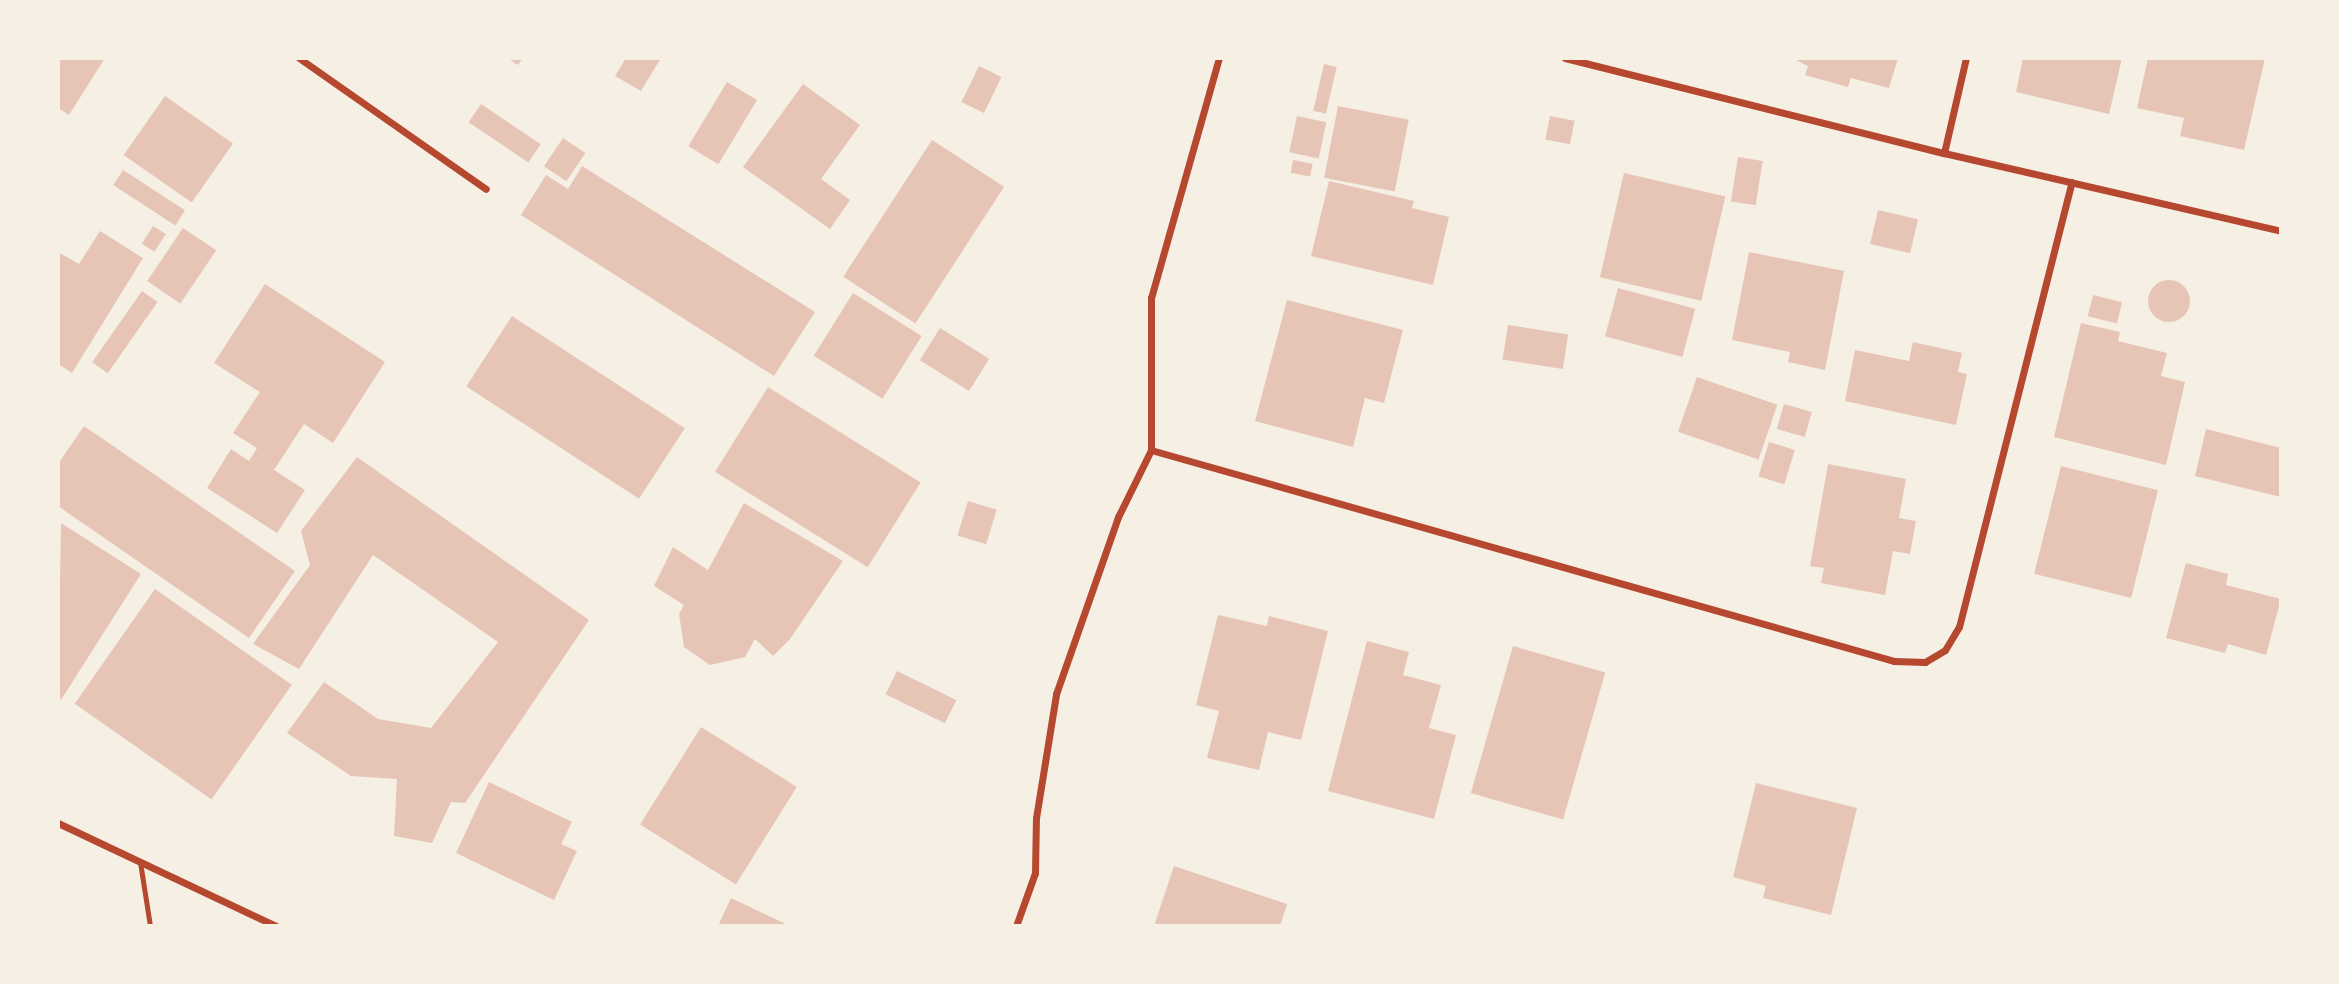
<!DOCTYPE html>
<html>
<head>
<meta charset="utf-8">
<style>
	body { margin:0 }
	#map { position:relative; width:2339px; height:984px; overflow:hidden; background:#f6efe4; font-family:"Playfair Display",serif }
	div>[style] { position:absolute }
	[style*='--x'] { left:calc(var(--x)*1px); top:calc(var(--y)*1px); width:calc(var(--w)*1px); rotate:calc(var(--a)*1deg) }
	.building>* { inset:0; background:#e6c5b7; transform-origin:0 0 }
	.round { border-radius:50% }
	.service>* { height:5px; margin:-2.5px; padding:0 2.5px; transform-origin:2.5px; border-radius:2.5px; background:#b5482f }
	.minor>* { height:7px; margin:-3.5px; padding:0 3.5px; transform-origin:3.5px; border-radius:3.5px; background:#b5482f }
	span { translate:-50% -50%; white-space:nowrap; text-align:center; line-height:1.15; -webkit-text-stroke:5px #f6efe4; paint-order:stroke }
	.frame { position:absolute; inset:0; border:60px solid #f6efe4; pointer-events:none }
</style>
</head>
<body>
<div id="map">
	<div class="building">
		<i style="clip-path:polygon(58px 58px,105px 58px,69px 115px,58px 108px)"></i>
		<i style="clip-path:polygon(507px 58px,523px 58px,518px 65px)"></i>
		<i style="clip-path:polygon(626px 58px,661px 58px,641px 91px,615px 76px)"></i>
		<i style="clip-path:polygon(1792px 58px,1898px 58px,1889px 88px,1851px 78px,1848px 87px,1805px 75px,1808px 66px)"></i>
		<i style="clip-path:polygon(2023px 58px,2122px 58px,2109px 114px,2016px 92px)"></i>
		<i style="clip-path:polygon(2148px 58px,2265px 58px,2244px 150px,2180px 136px,2184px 118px,2137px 108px)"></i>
		<i style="left:1324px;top:64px;width:13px;height:48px;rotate:13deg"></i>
		<i style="left:979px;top:66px;width:25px;height:40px;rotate:26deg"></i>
		<i style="left:727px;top:82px;width:35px;height:75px;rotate:31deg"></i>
		<i style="clip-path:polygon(803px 84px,860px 125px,821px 179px,850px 200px,830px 229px,743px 167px)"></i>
		<i style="left:165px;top:96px;width:83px;height:72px;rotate:35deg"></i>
		<i style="left:481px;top:104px;width:72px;height:22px;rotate:34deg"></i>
		<i style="left:1338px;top:106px;width:72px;height:73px;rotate:11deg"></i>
		<i style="left:1297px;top:116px;width:30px;height:37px;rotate:12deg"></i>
		<i style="left:1550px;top:116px;width:25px;height:24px;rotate:11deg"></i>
		<i style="left:563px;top:138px;width:27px;height:34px;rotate:34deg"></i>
		<i style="left:932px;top:140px;width:86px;height:163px;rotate:33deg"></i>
		<i style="left:1738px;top:157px;width:25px;height:45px;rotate:9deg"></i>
		<i style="left:1293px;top:160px;width:20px;height:13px;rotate:11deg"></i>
		<i style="clip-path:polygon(582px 166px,815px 312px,774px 376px,521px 215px,546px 175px,568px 189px)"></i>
		<i style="left:123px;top:170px;width:74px;height:18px;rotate:33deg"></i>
		<i style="left:1624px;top:173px;width:104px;height:107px;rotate:13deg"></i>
		<i style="clip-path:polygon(1329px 181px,1414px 201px,1412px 208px,1449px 217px,1433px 285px,1311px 256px)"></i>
		<i style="left:1878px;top:210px;width:41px;height:35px;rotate:13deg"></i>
		<i style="left:153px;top:226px;width:15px;height:21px;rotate:32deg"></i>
		<i style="left:183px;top:228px;width:40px;height:64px;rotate:34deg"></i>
		<i style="clip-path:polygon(100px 231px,143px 258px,72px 373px,58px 364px,58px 252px,79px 264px)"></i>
		<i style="clip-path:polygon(1749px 252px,1844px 271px,1825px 370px,1788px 362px,1790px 352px,1732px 340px)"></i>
		<i class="round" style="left:2148px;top:280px;width:42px;height:42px"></i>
		<i style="clip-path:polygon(265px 284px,385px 362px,333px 443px,304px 424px,274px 470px,305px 490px,277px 533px,207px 488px,231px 449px,249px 461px,257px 448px,233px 433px,260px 392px,214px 363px)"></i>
		<i style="left:1618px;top:288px;width:80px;height:50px;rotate:15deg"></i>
		<i style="left:142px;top:291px;width:19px;height:87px;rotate:35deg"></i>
		<i style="left:853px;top:293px;width:81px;height:74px;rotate:32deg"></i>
		<i style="left:2093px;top:295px;width:30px;height:22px;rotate:14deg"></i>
		<i style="clip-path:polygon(1287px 300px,1403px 330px,1384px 403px,1365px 398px,1353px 447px,1255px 421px)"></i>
		<i style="left:512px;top:316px;width:206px;height:84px;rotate:33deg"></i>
		<i style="clip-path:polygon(2081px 323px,2120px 332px,2118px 341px,2167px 353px,2161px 376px,2185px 382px,2166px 465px,2054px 437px)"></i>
		<i style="left:1508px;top:325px;width:61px;height:35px;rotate:9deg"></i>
		<i style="left:940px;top:328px;width:58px;height:38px;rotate:32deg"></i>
		<i style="clip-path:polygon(1913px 342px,1962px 353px,1958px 372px,1967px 374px,1956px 425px,1845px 401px,1855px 350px,1909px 361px)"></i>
		<i style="left:1697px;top:377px;width:85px;height:58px;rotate:19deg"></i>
		<i style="left:768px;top:387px;width:180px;height:100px;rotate:32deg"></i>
		<i style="left:1784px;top:404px;width:29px;height:26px;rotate:16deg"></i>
		<i style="clip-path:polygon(84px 426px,295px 571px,249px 638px,58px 506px,58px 464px)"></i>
		<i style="clip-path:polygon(2206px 429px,2281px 448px,2281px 497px,2195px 476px)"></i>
		<i style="left:1769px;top:442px;width:27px;height:36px;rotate:17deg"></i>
		<i style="clip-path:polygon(357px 457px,589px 620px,465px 803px,451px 802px,432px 843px,394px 836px,397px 779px,351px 776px,287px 733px,324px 682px,378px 719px,431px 728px,498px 642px,373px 555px,299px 669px,253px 644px,310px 565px,301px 531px)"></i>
		<i style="clip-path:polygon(1828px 464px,1906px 479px,1899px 518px,1916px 521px,1910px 554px,1893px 551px,1885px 595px,1821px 583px,1824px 568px,1810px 566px)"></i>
		<i style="left:2061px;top:466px;width:100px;height:111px;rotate:14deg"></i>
		<i style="left:968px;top:501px;width:30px;height:36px;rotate:17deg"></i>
		<i style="clip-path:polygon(744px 503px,843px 561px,790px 639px,773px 656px,755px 639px,745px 657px,710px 665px,684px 647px,679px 614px,684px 605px,654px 586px,673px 547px,708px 570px)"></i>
		<i style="clip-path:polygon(61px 523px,141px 574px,61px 700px,58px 697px)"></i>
		<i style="clip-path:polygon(2186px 563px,2228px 574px,2226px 585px,2281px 599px,2266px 655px,2228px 644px,2225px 653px,2166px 638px)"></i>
		<i style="left:155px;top:589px;width:167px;height:140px;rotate:35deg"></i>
		<i style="clip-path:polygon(1218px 615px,1267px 626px,1269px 616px,1328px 631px,1301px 740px,1268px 732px,1259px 770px,1207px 758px,1219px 711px,1196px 705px)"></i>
		<i style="clip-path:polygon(1367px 641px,1409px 652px,1403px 675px,1441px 685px,1429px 728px,1456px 735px,1434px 819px,1328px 791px)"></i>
		<i style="left:1513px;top:646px;width:96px;height:153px;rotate:16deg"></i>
		<i style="left:897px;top:671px;width:66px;height:26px;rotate:26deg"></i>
		<i style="left:701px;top:727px;width:113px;height:115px;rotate:32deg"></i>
		<i style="clip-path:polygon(489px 782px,572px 822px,561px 844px,577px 851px,554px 900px,456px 853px)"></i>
		<i style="clip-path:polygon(1756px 783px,1857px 808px,1831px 915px,1763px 898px,1766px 886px,1733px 877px)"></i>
		<i style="clip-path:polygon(1174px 866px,1287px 904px,1280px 926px,1154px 926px)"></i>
		<i style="clip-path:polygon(731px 898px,790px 926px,718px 926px)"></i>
	</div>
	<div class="service">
		<i style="--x:140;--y:862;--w:65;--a:81.1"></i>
	</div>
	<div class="minor">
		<i style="--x:299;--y:58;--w:228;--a:35"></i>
		<i style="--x:1565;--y:58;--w:391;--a:14.1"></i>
		<i style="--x:1944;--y:153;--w:98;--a:-77"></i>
		<i style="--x:1944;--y:153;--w:346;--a:13"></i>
		<i style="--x:1151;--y:450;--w:772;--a:15.85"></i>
		<i style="--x:1894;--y:661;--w:31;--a:2"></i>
		<i style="--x:1925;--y:662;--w:23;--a:-31"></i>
		<i style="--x:1945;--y:650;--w:27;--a:-59"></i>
		<i style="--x:1959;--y:627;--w:459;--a:-75.8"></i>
		<i style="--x:58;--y:823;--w:241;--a:25.3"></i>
		<i style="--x:1016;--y:926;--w:56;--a:-70.3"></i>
		<i style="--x:1035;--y:873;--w:55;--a:-89"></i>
		<i style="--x:1036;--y:818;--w:126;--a:-80.8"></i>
		<i style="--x:1056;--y:694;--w:188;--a:-70.7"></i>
		<i style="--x:1118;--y:517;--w:75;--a:-63.8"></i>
		<i style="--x:1151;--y:450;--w:152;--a:-90"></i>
		<i style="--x:1151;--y:298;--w:249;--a:-74.2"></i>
	</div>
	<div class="frame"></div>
</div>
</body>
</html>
